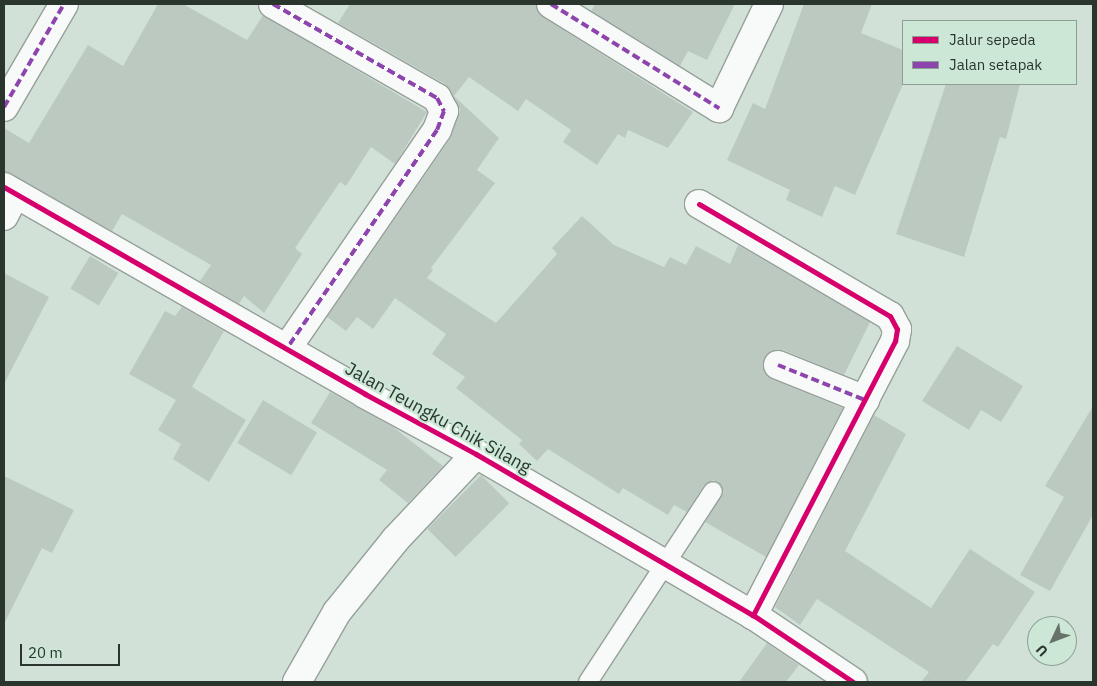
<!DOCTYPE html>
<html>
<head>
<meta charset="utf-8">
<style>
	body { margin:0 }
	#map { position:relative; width:1097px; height:686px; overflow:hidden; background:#d2e1d7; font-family:"IBM Plex Sans",sans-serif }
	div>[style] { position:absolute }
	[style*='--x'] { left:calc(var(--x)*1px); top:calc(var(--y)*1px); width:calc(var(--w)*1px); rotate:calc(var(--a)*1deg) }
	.building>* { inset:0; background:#bcc9c1; transform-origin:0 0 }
	.roads { filter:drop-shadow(1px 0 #95a099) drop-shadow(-1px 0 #95a099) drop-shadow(0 1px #95a099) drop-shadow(0 -1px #95a099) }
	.service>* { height:18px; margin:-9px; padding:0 9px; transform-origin:9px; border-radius:9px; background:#f8faf9 }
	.minor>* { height:28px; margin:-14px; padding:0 14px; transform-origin:14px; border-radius:14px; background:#f8faf9 }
	.tertiary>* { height:28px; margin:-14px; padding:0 14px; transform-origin:14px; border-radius:14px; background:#f8faf9 }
	.quiet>* { height:4px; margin-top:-2px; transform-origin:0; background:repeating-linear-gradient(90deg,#8e44ad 0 8px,transparent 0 12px) }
	.cycleway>* { height:5px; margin:-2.5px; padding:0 2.5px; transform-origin:2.5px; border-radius:2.5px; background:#d6006c }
	span { translate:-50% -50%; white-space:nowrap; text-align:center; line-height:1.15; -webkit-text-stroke:4.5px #cce7d6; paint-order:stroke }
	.street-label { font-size:18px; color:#2a352e }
	.frame { position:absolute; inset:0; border:5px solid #2a352e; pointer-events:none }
	.legend { position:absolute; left:902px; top:20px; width:175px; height:65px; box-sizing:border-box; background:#cce7d6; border:1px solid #8ba093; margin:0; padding:6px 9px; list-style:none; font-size:15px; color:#2a352e }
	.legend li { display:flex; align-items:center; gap:10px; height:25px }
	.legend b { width:25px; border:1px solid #8ba093 }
	.north { position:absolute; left:1027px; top:616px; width:50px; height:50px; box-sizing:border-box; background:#cce7d6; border:1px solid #8ba093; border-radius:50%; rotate:227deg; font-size:14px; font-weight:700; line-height:20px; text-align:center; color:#2a352e }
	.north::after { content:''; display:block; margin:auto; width:18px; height:22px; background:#657169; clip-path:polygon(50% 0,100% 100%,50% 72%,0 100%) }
	.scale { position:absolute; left:20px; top:644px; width:100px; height:22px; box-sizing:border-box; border:2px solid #2a352e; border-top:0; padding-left:6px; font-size:15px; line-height:18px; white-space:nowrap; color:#2a352e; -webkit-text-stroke:4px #cce7d6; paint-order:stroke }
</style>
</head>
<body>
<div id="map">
	<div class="building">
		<i style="clip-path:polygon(158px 4px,183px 4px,247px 40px,263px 15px,427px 112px,395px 164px,371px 147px,346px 186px,340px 182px,295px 248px,302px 254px,264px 313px,244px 296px,239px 304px,200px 281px,211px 265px,122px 214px,112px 231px,4px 171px,4px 128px,29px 143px,88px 45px,123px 66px)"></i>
		<i style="clip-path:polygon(350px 4px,535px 4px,543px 17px,693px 112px,668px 148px,628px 130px,625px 138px,618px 134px,597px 165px,563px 142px,571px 130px,526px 99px,518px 111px,469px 77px,454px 96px,499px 138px,477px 170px,495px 183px,431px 268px,433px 270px,427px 278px,496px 323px,557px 254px,552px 248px,582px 216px,614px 245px,664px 267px,670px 257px,686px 265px,696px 246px,730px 264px,738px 245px,870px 322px,844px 375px,783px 350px,775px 350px,764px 359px,763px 368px,772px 379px,843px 408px,766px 557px,705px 522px,724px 492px,718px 482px,713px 480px,704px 485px,687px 512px,674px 505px,668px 515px,623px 488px,619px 494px,548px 449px,537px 461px,519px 444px,522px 440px,456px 388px,465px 377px,432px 354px,446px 334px,395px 298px,373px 329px,357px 317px,346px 331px,327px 317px,450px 139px,460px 110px,445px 84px,338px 23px)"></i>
		<i style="clip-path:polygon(595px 4px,735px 4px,707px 60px,688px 51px,680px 66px,591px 11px)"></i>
		<i style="clip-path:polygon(804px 4px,872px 4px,861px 33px,903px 50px,903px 84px,855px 195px,835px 186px,822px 217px,786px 200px,790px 190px,727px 160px,753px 103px,765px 109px)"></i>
		<i style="clip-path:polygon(946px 84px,1020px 84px,1006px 139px,1000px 137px,964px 257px,896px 234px)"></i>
		<i style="left:90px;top:256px;width:33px;height:38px;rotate:31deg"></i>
		<i style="clip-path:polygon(4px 273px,49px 297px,4px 384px)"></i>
		<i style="clip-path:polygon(182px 307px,224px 331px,192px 387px,246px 420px,209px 482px,173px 459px,181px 444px,158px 430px,176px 400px,129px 374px,165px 311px,175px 316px)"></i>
		<i style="clip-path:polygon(957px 346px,1023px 386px,1001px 422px,981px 410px,969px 430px,922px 401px)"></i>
		<i style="clip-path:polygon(330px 392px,393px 427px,443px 466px,408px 503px,379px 480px,387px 470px,311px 423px)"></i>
		<i style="left:263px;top:400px;width:63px;height:50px;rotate:31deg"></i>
		<i style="clip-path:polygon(1093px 406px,1093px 515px,1050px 591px,1020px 575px,1064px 497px,1045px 486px)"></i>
		<i style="clip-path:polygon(874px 415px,906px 434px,845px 551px,931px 608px,970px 549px,1035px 592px,998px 647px,993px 644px,965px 682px,921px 682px,929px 672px,817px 599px,800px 625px,775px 607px)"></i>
		<i style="left:481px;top:475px;width:40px;height:76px;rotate:45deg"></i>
		<i style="clip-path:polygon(4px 476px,74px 510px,52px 553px,42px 548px,4px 624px)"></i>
		<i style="clip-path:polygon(767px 643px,799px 665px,786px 682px,739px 682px)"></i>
	</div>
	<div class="roads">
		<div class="service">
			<i style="--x:588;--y:682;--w:228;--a:-56.8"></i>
		</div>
		<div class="minor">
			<i style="--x:273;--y:4;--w:189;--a:29.8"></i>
			<i style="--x:437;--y:98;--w:15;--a:62"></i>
			<i style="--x:444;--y:111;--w:20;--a:110"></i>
			<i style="--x:437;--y:130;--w:265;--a:124.5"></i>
			<i style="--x:551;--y:4;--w:198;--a:31.8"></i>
			<i style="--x:719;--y:108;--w:115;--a:-64.3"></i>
			<i style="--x:4;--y:107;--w:119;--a:-59.8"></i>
			<i style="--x:699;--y:204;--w:221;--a:30.4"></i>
			<i style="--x:890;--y:316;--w:15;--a:62"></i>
			<i style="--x:897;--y:329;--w:12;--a:99"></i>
			<i style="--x:895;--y:341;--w:309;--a:117.4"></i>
			<i style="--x:4;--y:216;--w:25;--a:-63"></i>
			<i style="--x:778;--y:365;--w:94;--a:21.9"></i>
			<i style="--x:297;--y:682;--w:81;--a:-60.3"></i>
			<i style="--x:337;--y:612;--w:94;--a:-51.1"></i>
			<i style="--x:396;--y:539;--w:117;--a:-46.7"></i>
		</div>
		<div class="tertiary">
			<i style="--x:4;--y:187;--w:416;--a:29.8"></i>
			<i style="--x:365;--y:394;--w:126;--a:28.4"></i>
			<i style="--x:476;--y:454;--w:320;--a:30.2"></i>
			<i style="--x:753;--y:615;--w:120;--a:33.8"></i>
		</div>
	</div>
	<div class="quiet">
		<i style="--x:273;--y:4;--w:189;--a:29.8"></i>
		<i style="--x:437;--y:98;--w:15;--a:62"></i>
		<i style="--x:444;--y:111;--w:20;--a:110"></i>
		<i style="--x:437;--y:130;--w:265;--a:124.5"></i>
		<i style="--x:551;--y:4;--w:198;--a:31.8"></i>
		<i style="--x:4;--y:107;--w:119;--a:-59.8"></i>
		<i style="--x:778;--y:365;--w:94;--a:21.9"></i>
	</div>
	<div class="cycleway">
		<i style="--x:4;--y:187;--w:416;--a:29.8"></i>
		<i style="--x:365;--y:394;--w:126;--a:28.4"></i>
		<i style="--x:476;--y:454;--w:320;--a:30.2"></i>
		<i style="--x:753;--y:615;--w:120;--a:33.8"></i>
		<i style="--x:699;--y:204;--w:221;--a:30.4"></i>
		<i style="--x:890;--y:316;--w:15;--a:62"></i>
		<i style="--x:897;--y:329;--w:12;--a:99"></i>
		<i style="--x:895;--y:341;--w:309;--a:117.4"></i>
	</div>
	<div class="street-label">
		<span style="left:438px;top:418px;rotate:29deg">Jalan Teungku Chik Silang</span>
	</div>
	<div class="frame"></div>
	<ul class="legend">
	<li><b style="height:6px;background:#d6006c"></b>Jalur sepeda</li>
	<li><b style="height:6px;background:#8e44ad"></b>Jalan setapak</li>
	</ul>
	<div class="north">U</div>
	<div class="scale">20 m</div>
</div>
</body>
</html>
